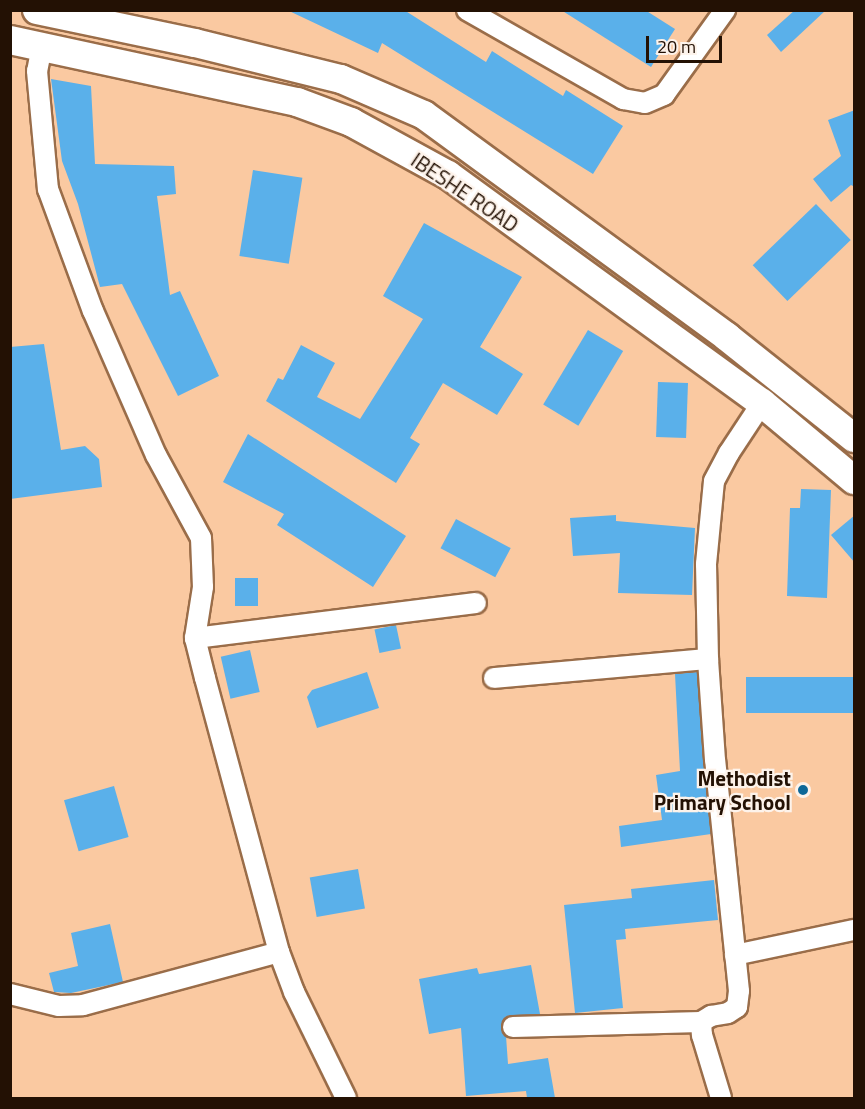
<!DOCTYPE html>
<html>
<head>
<meta charset="utf-8">
<style>
	body { margin:0 }
	#map { position:relative; width:865px; height:1109px; overflow:hidden; background:#fac9a1; font-family:"Titillium Web",sans-serif }
	div>[style] { position:absolute }
	[style*='--x'] { left:calc(var(--x)*1px); top:calc(var(--y)*1px); width:calc(var(--w)*1px); rotate:calc(var(--a)*1deg) }
	.building>* { inset:0; background:#5ab0ea; transform-origin:0 0 }
	.roads { filter:drop-shadow(2px 0 #9a6d49) drop-shadow(-2px 0 #9a6d49) drop-shadow(0 2px #9a6d49) drop-shadow(0 -2px #9a6d49) }
	.minor>* { height:20px; margin:-10px; padding:0 10px; transform-origin:10px; border-radius:10px; background:#fff }
	.secondary>* { height:28px; margin:-14px; padding:0 14px; transform-origin:14px; border-radius:14px; background:#fff }
	.dots>* { width:16px; height:16px; translate:-50% -50%; box-sizing:border-box; border:3px solid #fdf3eb; border-radius:50% }
	span { translate:-50% -50%; white-space:nowrap; text-align:center; line-height:1.15; -webkit-text-stroke:4.5px #fdf3eb; paint-order:stroke }
	.street-label { font-size:21px; color:#231104 }
	.poi-label { font-size:21px; color:#231104; font-weight:700 }
	.right { translate:-100% -50%; text-align:right }
	.frame { position:absolute; inset:0; border:12px solid #231104; pointer-events:none }
	.scale { position:absolute; left:646px; top:36px; width:76px; height:27px; box-sizing:border-box; border:3px solid #231104; border-top:0; padding-left:8px; font-size:18px; line-height:21px; white-space:nowrap; color:#231104; -webkit-text-stroke:4px #fdf3eb; paint-order:stroke }
</style>
</head>
<body>
<div id="map">
	<div class="building">
		<i style="clip-path:polygon(287px 10px,404px 10px,486px 62px,492px 51px,563px 96px,566px 90px,623px 126px,593px 174px,382px 43px,378px 53px)"></i>
		<i style="clip-path:polygon(561px 10px,645px 10px,675px 29px,651px 67px)"></i>
		<i style="clip-path:polygon(795px 10px,826px 10px,781px 52px,767px 35px)"></i>
		<i style="clip-path:polygon(51px 79px,91px 86px,95px 164px,174px 166px,176px 194px,157px 196px,170px 295px,180px 291px,219px 376px,178px 396px,122px 284px,100px 287px,78px 204px,62px 161px)"></i>
		<i style="clip-path:polygon(855px 110px,855px 187px,851px 185px,831px 202px,813px 179px,841px 156px,828px 120px)"></i>
		<i style="left:253px;top:170px;width:50px;height:87px;rotate:9deg"></i>
		<i style="left:816px;top:204px;width:50px;height:88px;rotate:46deg"></i>
		<i style="clip-path:polygon(424px 223px,522px 277px,480px 347px,523px 374px,497px 415px,443px 383px,410px 438px,420px 444px,396px 483px,266px 401px,278px 378px,283px 380px,301px 345px,335px 363px,317px 397px,360px 419px,423px 319px,383px 296px)"></i>
		<i style="left:588px;top:330px;width:41px;height:87px;rotate:31deg"></i>
		<i style="clip-path:polygon(44px 344px,61px 450px,85px 446px,99px 459px,102px 487px,10px 499px,10px 347px)"></i>
		<i style="left:658px;top:382px;width:30px;height:55px;rotate:2deg"></i>
		<i style="clip-path:polygon(248px 434px,406px 536px,373px 587px,277px 525px,284px 514px,223px 482px)"></i>
		<i style="clip-path:polygon(801px 489px,831px 490px,827px 598px,787px 596px,790px 508px,800px 508px)"></i>
		<i style="clip-path:polygon(616px 515px,616px 521px,695px 528px,692px 595px,618px 593px,620px 553px,573px 556px,570px 518px)"></i>
		<i style="clip-path:polygon(855px 515px,855px 563px,831px 535px)"></i>
		<i style="left:456px;top:519px;width:62px;height:33px;rotate:28deg"></i>
		<i style="left:235px;top:578px;width:23px;height:28px"></i>
		<i style="left:396px;top:625px;width:24px;height:22px;rotate:78deg"></i>
		<i style="left:250px;top:650px;width:43px;height:30px;rotate:77deg"></i>
		<i style="clip-path:polygon(367px 672px,379px 708px,317px 728px,307px 697px,312px 690px)"></i>
		<i style="clip-path:polygon(697px 672px,711px 834px,621px 847px,619px 826px,662px 820px,656px 775px,680px 771px,675px 674px)"></i>
		<i style="left:855px;top:677px;width:36px;height:109px;rotate:90deg"></i>
		<i style="left:114px;top:786px;width:53px;height:52px;rotate:74deg"></i>
		<i style="left:358px;top:869px;width:40px;height:49px;rotate:80deg"></i>
		<i style="clip-path:polygon(714px 880px,718px 920px,625px 929px,626px 939px,616px 940px,623px 1008px,575px 1013px,564px 905px,632px 898px,631px 889px)"></i>
		<i style="clip-path:polygon(110px 924px,123px 982px,71px 993px,54px 992px,49px 973px,78px 966px,71px 933px)"></i>
		<i style="clip-path:polygon(531px 965px,540px 1014px,507px 1017px,501px 1028px,506px 1036px,508px 1064px,548px 1058px,555px 1098px,527px 1098px,526px 1091px,466px 1096px,461px 1028px,429px 1034px,419px 979px,477px 968px,479px 974px)"></i>
	</div>
	<div class="roads">
		<div class="minor">
			<i style="--x:467;--y:10;--w:180;--a:29.7"></i>
			<i style="--x:623;--y:99;--w:22;--a:10"></i>
			<i style="--x:645;--y:103;--w:21;--a:-23"></i>
			<i style="--x:664;--y:95;--w:105;--a:-54.3"></i>
			<i style="--x:42;--y:46;--w:25;--a:101"></i>
			<i style="--x:37;--y:71;--w:119;--a:84.7"></i>
			<i style="--x:48;--y:189;--w:130;--a:69.8"></i>
			<i style="--x:93;--y:311;--w:157;--a:66.4"></i>
			<i style="--x:156;--y:455;--w:94;--a:61.5"></i>
			<i style="--x:201;--y:538;--w:49;--a:87.7"></i>
			<i style="--x:203;--y:587;--w:52;--a:98.9"></i>
			<i style="--x:195;--y:638;--w:41;--a:76"></i>
			<i style="--x:205;--y:678;--w:284;--a:74.9"></i>
			<i style="--x:279;--y:952;--w:43;--a:69.4"></i>
			<i style="--x:294;--y:992;--w:118;--a:63.9"></i>
			<i style="--x:195;--y:638;--w:283;--a:-7.1"></i>
			<i style="--x:494;--y:678;--w:215;--a:-5.1"></i>
			<i style="--x:735;--y:955;--w:122;--a:-11.9"></i>
			<i style="--x:10;--y:994;--w:50;--a:13.8"></i>
			<i style="--x:59;--y:1006;--w:24;--a:-2"></i>
			<i style="--x:83;--y:1005;--w:203;--a:-15.1"></i>
			<i style="--x:701;--y:1022;--w:13;--a:86"></i>
			<i style="--x:702;--y:1035;--w:66;--a:73.2"></i>
			<i style="--x:513;--y:1027;--w:188;--a:-1.5"></i>
			<i style="--x:701;--y:1022;--w:12;--a:-31"></i>
			<i style="--x:711;--y:1016;--w:17;--a:-10"></i>
			<i style="--x:728;--y:1013;--w:11;--a:-34"></i>
			<i style="--x:737;--y:1007;--w:16;--a:-83"></i>
			<i style="--x:739;--y:991;--w:232;--a:-95.9"></i>
			<i style="--x:715;--y:760;--w:101;--a:-94"></i>
			<i style="--x:708;--y:659;--w:95;--a:-91.2"></i>
			<i style="--x:706;--y:564;--w:83;--a:-84.5"></i>
			<i style="--x:714;--y:481;--w:32;--a:-62"></i>
			<i style="--x:729;--y:453;--w:60;--a:-56.6"></i>
		</div>
		<div class="secondary">
			<i style="--x:37;--y:10;--w:161;--a:11.8"></i>
			<i style="--x:195;--y:43;--w:150;--a:13.9"></i>
			<i style="--x:341;--y:79;--w:90;--a:23.4"></i>
			<i style="--x:424;--y:115;--w:376;--a:36.2"></i>
			<i style="--x:727;--y:337;--w:162;--a:38.5"></i>
			<i style="--x:10;--y:40;--w:294;--a:12.2"></i>
			<i style="--x:297;--y:102;--w:58;--a:20.3"></i>
			<i style="--x:351;--y:122;--w:111;--a:28.7"></i>
			<i style="--x:448;--y:175;--w:388;--a:36"></i>
			<i style="--x:762;--y:403;--w:120;--a:39.9"></i>
		</div>
	</div>
	<div class="dots">
		<i style="left:803px;top:790px;background:#0e6898"></i>
	</div>
	<div class="street-label">
		<span style="left:465px;top:192px;rotate:34deg">IBESHE ROAD</span>
	</div>
	<div class="poi-label">
		<span class="right" style="left:791px;top:790px">Methodist<br>Primary School</span>
	</div>
	<div class="frame"></div>
	<div class="scale">20 m</div>
</div>
</body>
</html>
